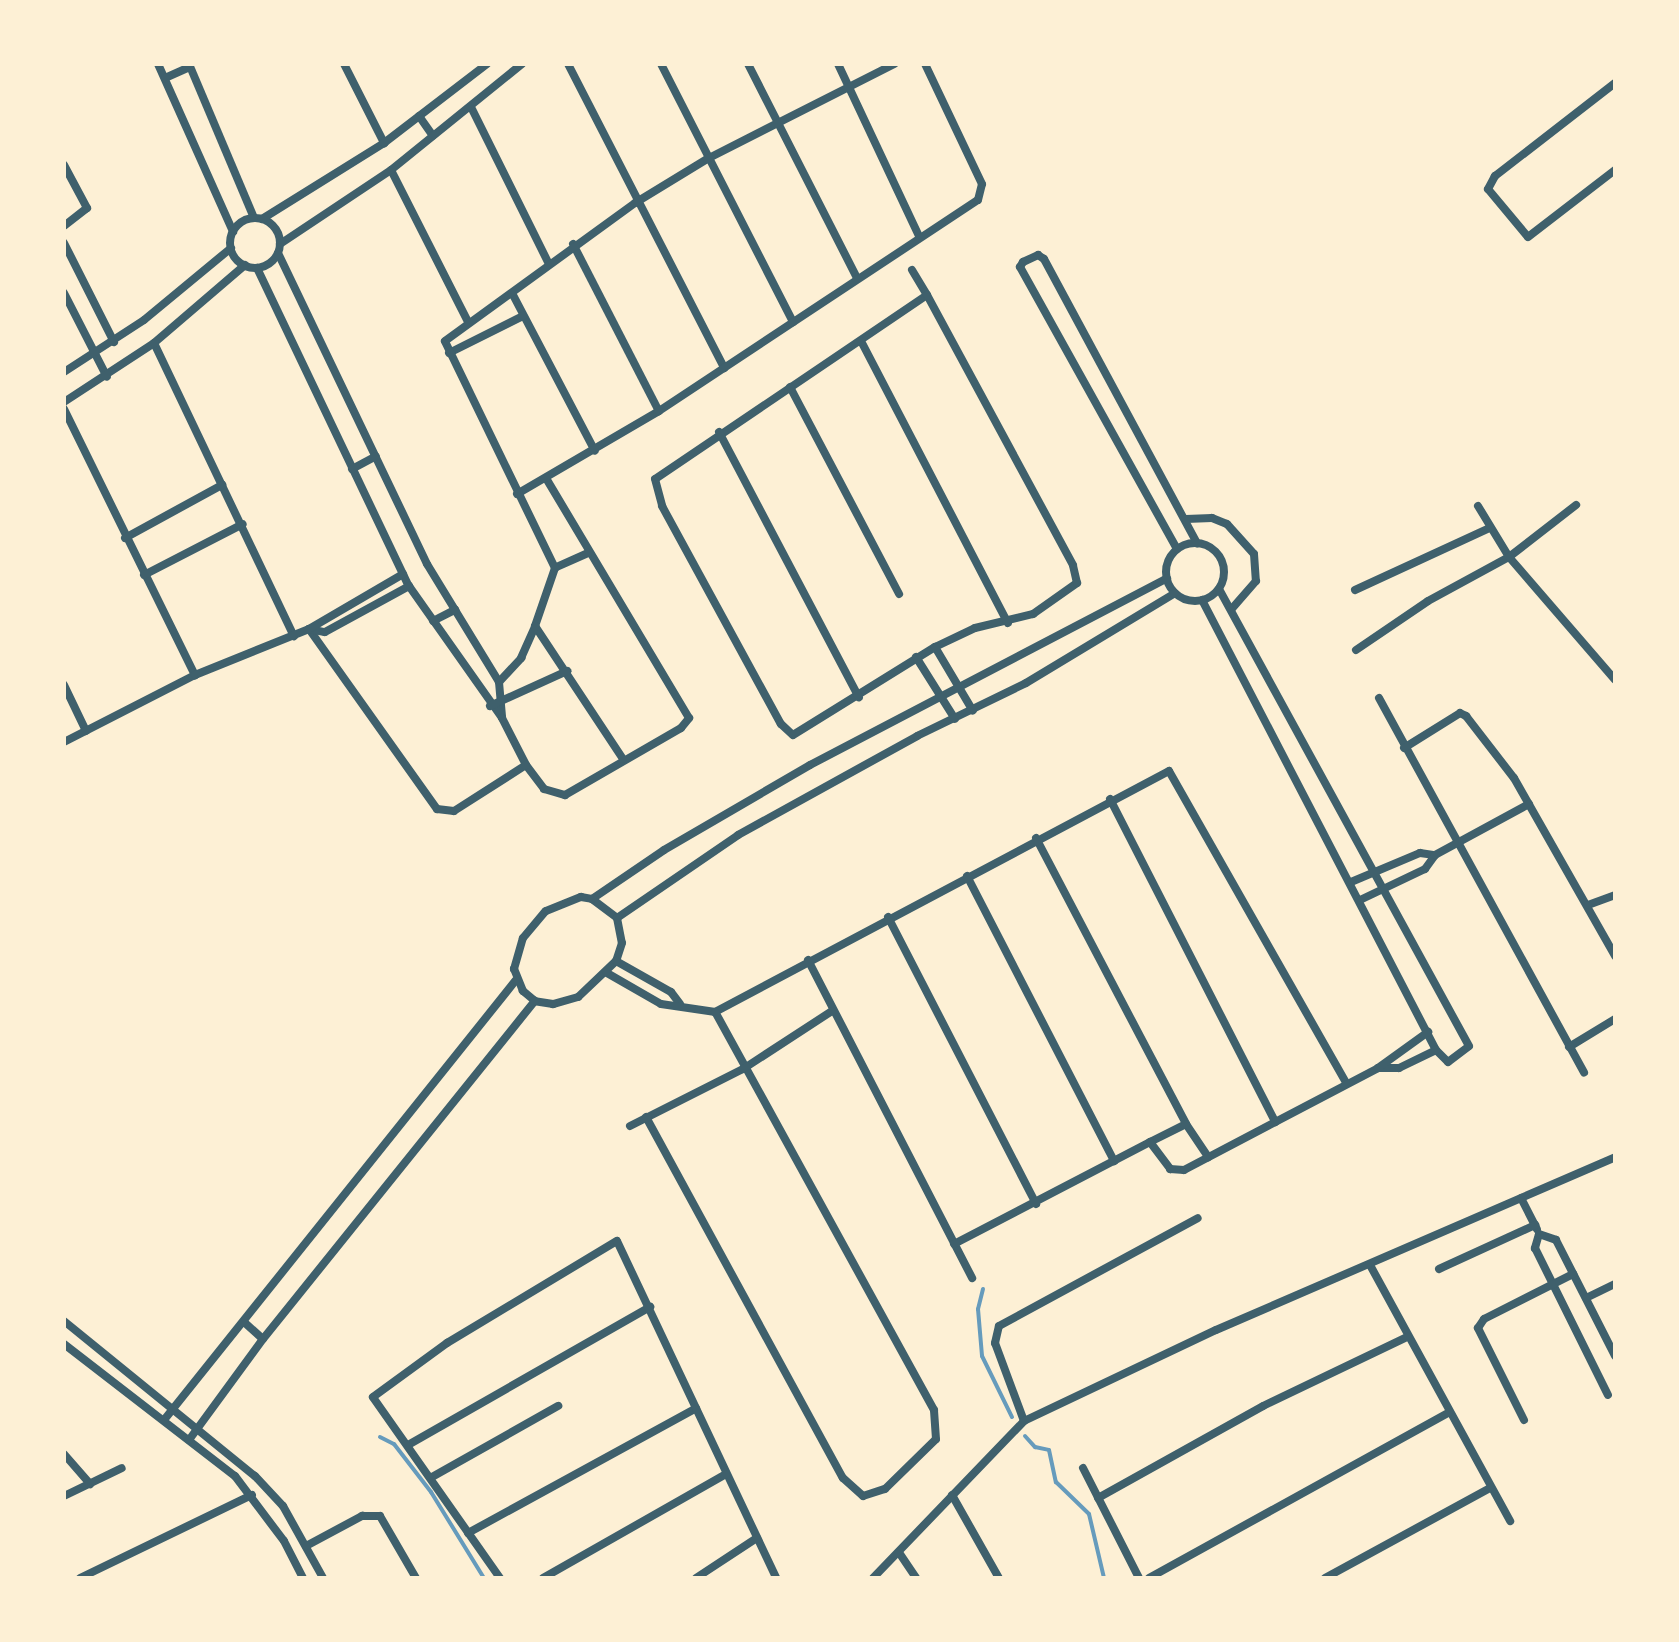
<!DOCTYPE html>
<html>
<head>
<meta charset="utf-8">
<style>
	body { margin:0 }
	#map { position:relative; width:1679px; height:1642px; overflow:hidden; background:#fdf0d5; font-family:Barlow,sans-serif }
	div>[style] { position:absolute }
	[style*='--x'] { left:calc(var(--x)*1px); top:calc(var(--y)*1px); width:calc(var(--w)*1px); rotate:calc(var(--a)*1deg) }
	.stream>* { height:4px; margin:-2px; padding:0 2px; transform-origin:2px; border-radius:2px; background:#669bbc }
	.minor>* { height:8px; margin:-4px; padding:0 4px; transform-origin:4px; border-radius:4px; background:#3f606c }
	.minor>.ring { margin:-4px; padding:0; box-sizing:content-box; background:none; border:8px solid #3f606c; border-radius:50% }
	span { translate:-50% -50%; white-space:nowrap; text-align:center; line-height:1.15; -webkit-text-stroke:7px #fdf0d5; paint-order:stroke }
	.frame { position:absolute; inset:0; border:66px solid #fdf0d5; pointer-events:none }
</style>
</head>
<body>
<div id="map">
	<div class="stream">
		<i style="--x:983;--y:1289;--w:21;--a:104"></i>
		<i style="--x:978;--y:1309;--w:47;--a:85.1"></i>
		<i style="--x:982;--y:1356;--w:68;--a:63.8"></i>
		<i style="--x:1025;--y:1436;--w:15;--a:48"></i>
		<i style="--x:1035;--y:1447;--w:14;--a:12"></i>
		<i style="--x:1049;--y:1450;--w:33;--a:78"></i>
		<i style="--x:1056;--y:1482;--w:46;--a:44.1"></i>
		<i style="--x:1089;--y:1514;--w:66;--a:76.8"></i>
		<i style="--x:380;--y:1437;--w:16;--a:27"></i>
		<i style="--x:394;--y:1444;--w:61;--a:52.4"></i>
		<i style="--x:431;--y:1492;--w:101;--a:58.4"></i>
	</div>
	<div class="minor">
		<i style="--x:158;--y:64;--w:184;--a:65.9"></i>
		<i style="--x:189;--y:64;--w:167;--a:67.1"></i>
		<i style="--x:344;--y:64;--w:89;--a:63.1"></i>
		<i style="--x:568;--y:64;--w:342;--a:62.8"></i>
		<i style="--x:661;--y:64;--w:290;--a:62.9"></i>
		<i style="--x:748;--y:64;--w:240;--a:63"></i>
		<i style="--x:838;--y:64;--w:190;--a:64.8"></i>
		<i style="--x:165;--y:78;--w:27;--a:-24"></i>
		<i style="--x:1615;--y:83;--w:152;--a:142.2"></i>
		<i style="--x:1495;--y:176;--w:15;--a:118"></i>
		<i style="--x:1488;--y:189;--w:62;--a:50.2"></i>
		<i style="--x:1528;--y:237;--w:110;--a:-37.6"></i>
		<i style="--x:471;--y:107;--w:173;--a:63.6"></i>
		<i style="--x:419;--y:116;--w:24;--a:55"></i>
		<i style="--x:64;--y:165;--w:49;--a:61.9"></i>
		<i style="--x:87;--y:208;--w:29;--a:142"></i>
		<i style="--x:391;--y:170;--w:170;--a:63.1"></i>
		<i class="ring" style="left:230px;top:218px;width:42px;height:42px"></i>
		<i style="--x:262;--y:219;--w:144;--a:-31.9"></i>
		<i style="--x:384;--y:143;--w:130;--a:-37.5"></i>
		<i style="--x:64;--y:243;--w:111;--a:63.2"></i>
		<i style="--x:280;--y:244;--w:133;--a:-33.7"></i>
		<i style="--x:391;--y:170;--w:169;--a:-39"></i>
		<i style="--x:573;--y:244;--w:188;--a:62.8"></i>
		<i style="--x:278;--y:253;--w:345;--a:64.4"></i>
		<i style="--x:427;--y:564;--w:138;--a:58.6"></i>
		<i style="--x:499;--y:682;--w:36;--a:85"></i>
		<i style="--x:257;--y:268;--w:352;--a:64.5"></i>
		<i style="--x:409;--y:586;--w:161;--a:54.8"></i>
		<i style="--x:502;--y:718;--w:53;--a:62.9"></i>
		<i style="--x:526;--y:765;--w:30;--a:53"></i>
		<i style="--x:544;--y:789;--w:22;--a:16"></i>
		<i style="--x:565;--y:795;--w:134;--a:-30"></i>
		<i style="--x:681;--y:728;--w:13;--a:-51"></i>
		<i style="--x:689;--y:718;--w:279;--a:-120.8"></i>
		<i style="--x:912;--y:270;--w:29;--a:59"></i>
		<i style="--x:927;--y:295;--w:328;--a:145.9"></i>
		<i style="--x:655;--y:479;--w:28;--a:75"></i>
		<i style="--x:662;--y:506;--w:248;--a:61.4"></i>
		<i style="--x:781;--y:724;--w:16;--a:43"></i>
		<i style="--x:793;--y:735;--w:167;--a:-31.8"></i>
		<i style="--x:935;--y:647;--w:44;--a:-25.4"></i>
		<i style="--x:975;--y:628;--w:60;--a:-13.6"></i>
		<i style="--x:1033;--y:614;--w:54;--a:-35.2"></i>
		<i style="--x:1077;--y:583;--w:18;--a:-103"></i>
		<i style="--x:1073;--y:565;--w:307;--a:-118.4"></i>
		<i style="--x:64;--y:293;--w:94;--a:62.9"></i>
		<i style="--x:512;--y:293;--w:178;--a:62.3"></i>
		<i style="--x:861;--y:341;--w:318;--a:62.5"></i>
		<i style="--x:154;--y:343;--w:325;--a:64.5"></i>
		<i style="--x:449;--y:353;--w:83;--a:-26.6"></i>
		<i style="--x:64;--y:372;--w:95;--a:-33"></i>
		<i style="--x:144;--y:320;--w:113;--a:-39.6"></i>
		<i style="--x:790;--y:387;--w:234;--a:62.2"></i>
		<i style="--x:64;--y:402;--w:108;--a:-33.2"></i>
		<i style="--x:154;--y:343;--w:120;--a:-40.6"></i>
		<i style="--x:64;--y:409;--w:297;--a:63.8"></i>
		<i style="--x:719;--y:432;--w:300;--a:62.2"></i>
		<i style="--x:352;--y:469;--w:27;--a:-28"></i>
		<i style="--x:517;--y:494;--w:164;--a:-30.3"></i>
		<i style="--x:659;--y:411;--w:382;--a:-33.5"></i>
		<i style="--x:978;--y:200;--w:16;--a:-76"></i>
		<i style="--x:982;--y:184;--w:133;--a:-115.4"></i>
		<i style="--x:1478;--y:506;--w:60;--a:58.7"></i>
		<i style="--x:1509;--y:557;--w:162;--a:49.2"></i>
		<i style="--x:1186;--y:519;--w:26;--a:-2"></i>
		<i style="--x:1212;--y:518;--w:16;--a:22"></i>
		<i style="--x:1227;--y:524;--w:40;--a:48"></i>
		<i style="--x:1254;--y:554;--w:27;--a:86"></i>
		<i style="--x:1256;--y:581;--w:37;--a:131"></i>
		<i style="--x:125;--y:538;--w:111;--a:-28.7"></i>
		<i class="ring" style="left:1166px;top:543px;width:50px;height:50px"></i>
		<i style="--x:1177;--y:549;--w:323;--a:-119.1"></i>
		<i style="--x:1020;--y:267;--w:6;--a:-59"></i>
		<i style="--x:1023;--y:262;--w:17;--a:-25"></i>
		<i style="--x:1038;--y:255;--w:7;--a:34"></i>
		<i style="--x:1044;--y:259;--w:323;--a:61.7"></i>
		<i style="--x:588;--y:553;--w:36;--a:156"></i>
		<i style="--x:555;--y:568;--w:61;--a:109"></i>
		<i style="--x:535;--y:626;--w:159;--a:56.5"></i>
		<i style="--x:555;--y:568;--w:252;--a:-115.9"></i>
		<i style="--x:445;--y:341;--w:235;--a:-36"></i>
		<i style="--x:635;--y:203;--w:84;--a:-31.4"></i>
		<i style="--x:707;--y:159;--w:210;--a:-26.9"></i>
		<i style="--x:144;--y:575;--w:111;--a:-27.3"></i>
		<i style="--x:1355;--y:590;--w:149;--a:-24.7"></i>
		<i style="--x:1202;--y:600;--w:507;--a:62.53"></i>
		<i style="--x:1436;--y:1050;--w:17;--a:45"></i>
		<i style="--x:1448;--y:1062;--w:26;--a:-37"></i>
		<i style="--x:1469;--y:1046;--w:521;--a:-118.68"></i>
		<i style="--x:433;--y:621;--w:25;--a:-27"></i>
		<i style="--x:309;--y:629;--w:221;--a:54.6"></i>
		<i style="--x:437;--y:809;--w:17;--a:7"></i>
		<i style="--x:454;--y:811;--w:85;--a:-32.6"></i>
		<i style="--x:309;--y:629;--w:16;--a:11"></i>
		<i style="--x:325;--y:632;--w:96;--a:-28.7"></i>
		<i style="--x:935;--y:647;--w:74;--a:59.3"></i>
		<i style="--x:1356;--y:650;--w:87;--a:-34.2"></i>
		<i style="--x:1428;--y:601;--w:92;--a:-28.5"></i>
		<i style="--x:1509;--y:557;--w:85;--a:-37.8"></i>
		<i style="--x:916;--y:657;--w:73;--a:57.8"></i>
		<i style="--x:499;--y:682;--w:33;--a:-47"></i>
		<i style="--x:521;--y:658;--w:35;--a:-66"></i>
		<i style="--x:64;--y:685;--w:51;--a:64.4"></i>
		<i style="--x:1379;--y:698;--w:427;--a:61.3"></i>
		<i style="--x:490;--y:706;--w:85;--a:-24.4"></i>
		<i style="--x:64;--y:742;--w:147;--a:-27.1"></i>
		<i style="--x:195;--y:675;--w:123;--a:-22"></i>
		<i style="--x:309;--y:629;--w:109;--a:-30.3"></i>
		<i style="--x:1404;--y:748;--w:66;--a:-32"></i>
		<i style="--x:1460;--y:713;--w:7;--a:27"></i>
		<i style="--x:1466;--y:716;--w:78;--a:52.3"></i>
		<i style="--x:1514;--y:778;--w:205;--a:60.4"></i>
		<i style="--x:1110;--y:799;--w:363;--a:62.9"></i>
		<i style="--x:1036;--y:838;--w:323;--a:62.3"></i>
		<i style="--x:1186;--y:1124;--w:40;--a:56"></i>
		<i style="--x:967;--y:876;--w:321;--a:62.7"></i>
		<i style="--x:1351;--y:882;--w:75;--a:-22.8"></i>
		<i style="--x:1420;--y:853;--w:15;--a:8"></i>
		<i style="--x:592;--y:899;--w:31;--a:37"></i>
		<i style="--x:617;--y:918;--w:25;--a:79"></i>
		<i style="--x:622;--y:943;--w:19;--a:108"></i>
		<i style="--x:616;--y:961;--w:52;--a:136.5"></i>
		<i style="--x:578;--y:997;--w:26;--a:164"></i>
		<i style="--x:553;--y:1004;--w:18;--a:-171"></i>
		<i style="--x:535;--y:1001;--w:16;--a:-140"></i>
		<i style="--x:523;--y:991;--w:24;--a:-112"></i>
		<i style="--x:514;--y:969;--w:32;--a:-74"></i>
		<i style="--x:523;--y:938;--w:35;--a:-50"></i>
		<i style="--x:546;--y:911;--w:38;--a:-22"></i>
		<i style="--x:581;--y:897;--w:11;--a:10"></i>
		<i style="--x:592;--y:899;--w:87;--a:-34.2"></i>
		<i style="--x:664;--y:850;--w:169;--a:-30.2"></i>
		<i style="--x:810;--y:765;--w:403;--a:-27.6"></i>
		<i style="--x:1360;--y:900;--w:72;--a:-25.5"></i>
		<i style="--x:1425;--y:869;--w:17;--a:-54"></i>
		<i style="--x:1435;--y:855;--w:107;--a:-28.5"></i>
		<i style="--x:1588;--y:905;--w:29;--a:-20"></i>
		<i style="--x:888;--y:917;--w:323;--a:62.7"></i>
		<i style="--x:617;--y:918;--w:147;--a:-34.4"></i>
		<i style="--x:738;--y:835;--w:205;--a:-28.9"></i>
		<i style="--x:917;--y:736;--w:121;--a:-25.9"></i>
		<i style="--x:1026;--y:683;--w:174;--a:-31.1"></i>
		<i style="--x:808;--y:960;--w:358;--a:62.7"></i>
		<i style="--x:616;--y:961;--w:63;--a:29.4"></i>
		<i style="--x:671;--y:992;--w:15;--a:53"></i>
		<i style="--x:607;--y:973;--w:62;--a:29.9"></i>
		<i style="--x:661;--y:1004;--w:55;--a:8.4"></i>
		<i style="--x:715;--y:1012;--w:514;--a:-27.96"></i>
		<i style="--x:1169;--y:771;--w:359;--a:60.4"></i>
		<i style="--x:1569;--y:1047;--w:54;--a:-31.3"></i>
		<i style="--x:1378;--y:1068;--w:21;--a:0"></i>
		<i style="--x:1399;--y:1068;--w:41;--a:-25.9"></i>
		<i style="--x:646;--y:1117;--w:411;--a:61.4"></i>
		<i style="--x:843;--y:1478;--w:27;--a:42"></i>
		<i style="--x:863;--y:1496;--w:23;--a:-18"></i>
		<i style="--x:885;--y:1489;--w:71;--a:-44.4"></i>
		<i style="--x:936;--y:1439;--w:29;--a:-94"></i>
		<i style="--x:934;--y:1410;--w:454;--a:-118.8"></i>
		<i style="--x:630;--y:1126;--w:127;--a:-26.8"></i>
		<i style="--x:743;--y:1069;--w:106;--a:-33.1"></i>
		<i style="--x:1150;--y:1142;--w:40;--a:-26.6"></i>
		<i style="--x:1521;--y:1198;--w:35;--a:63"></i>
		<i style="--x:1539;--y:1234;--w:15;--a:106"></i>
		<i style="--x:1535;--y:1248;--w:164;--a:63.6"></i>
		<i style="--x:1539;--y:1234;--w:18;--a:19"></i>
		<i style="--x:1556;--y:1240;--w:130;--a:63"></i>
		<i style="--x:954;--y:1244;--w:221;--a:-27.5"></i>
		<i style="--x:1150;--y:1142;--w:34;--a:53"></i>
		<i style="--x:1170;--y:1169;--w:14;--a:4"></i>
		<i style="--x:1184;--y:1170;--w:219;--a:-27.7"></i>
		<i style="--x:1378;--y:1068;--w:62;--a:-35.8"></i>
		<i style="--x:1370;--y:1265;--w:292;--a:61.3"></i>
		<i style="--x:1439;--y:1269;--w:106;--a:-24.6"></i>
		<i style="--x:1586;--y:1298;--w:32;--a:-26"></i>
		<i style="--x:64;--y:1321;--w:246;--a:39.1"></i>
		<i style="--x:255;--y:1476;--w:41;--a:47"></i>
		<i style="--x:283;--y:1506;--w:82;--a:60.9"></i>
		<i style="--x:244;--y:1322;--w:25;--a:42"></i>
		<i style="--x:64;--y:1344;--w:216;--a:37.7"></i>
		<i style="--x:235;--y:1476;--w:81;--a:53"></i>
		<i style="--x:284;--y:1541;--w:42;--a:62.8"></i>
		<i style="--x:164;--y:1420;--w:563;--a:-51.34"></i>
		<i style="--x:1524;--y:1420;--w:103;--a:-116.6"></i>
		<i style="--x:1478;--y:1328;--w:11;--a:-56"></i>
		<i style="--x:1484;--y:1319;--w:100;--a:-26.8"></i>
		<i style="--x:1024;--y:1421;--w:83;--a:-110.4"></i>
		<i style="--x:995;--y:1343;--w:17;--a:-77"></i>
		<i style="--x:999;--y:1326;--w:226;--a:-28.5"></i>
		<i style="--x:189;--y:1440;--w:125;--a:-53.8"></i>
		<i style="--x:263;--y:1339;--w:434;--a:-51.2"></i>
		<i style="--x:408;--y:1445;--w:279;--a:-29.7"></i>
		<i style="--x:64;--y:1454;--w:40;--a:49"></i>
		<i style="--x:1083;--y:1468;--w:123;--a:63"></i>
		<i style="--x:432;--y:1477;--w:145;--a:-29.4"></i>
		<i style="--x:952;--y:1495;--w:95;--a:60.5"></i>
		<i style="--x:64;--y:1496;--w:64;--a:-25.8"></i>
		<i style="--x:1098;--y:1498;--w:189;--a:-29.1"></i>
		<i style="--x:1263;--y:1406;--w:160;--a:-25.6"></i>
		<i style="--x:468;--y:1533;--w:260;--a:-28.7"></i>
		<i style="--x:306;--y:1546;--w:64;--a:-28.2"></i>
		<i style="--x:362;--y:1516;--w:18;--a:0"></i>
		<i style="--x:380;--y:1516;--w:72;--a:59.9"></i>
		<i style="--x:900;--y:1554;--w:29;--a:56"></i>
		<i style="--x:80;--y:1578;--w:191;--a:-25.8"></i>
		<i style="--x:500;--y:1578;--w:221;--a:-125.1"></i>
		<i style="--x:373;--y:1397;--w:92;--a:-36.1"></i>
		<i style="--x:447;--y:1343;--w:198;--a:-31"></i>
		<i style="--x:617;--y:1241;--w:373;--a:64.7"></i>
		<i style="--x:543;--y:1578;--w:210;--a:-29.6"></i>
		<i style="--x:696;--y:1578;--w:73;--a:-33.3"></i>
		<i style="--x:873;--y:1578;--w:218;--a:-46.1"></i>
		<i style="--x:1024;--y:1421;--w:212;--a:-25.4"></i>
		<i style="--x:1216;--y:1330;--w:435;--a:-23.4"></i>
		<i style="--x:1149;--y:1578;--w:342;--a:-28.9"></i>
		<i style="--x:1325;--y:1578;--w:188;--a:-28.6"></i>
	</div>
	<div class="frame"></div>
</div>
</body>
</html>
